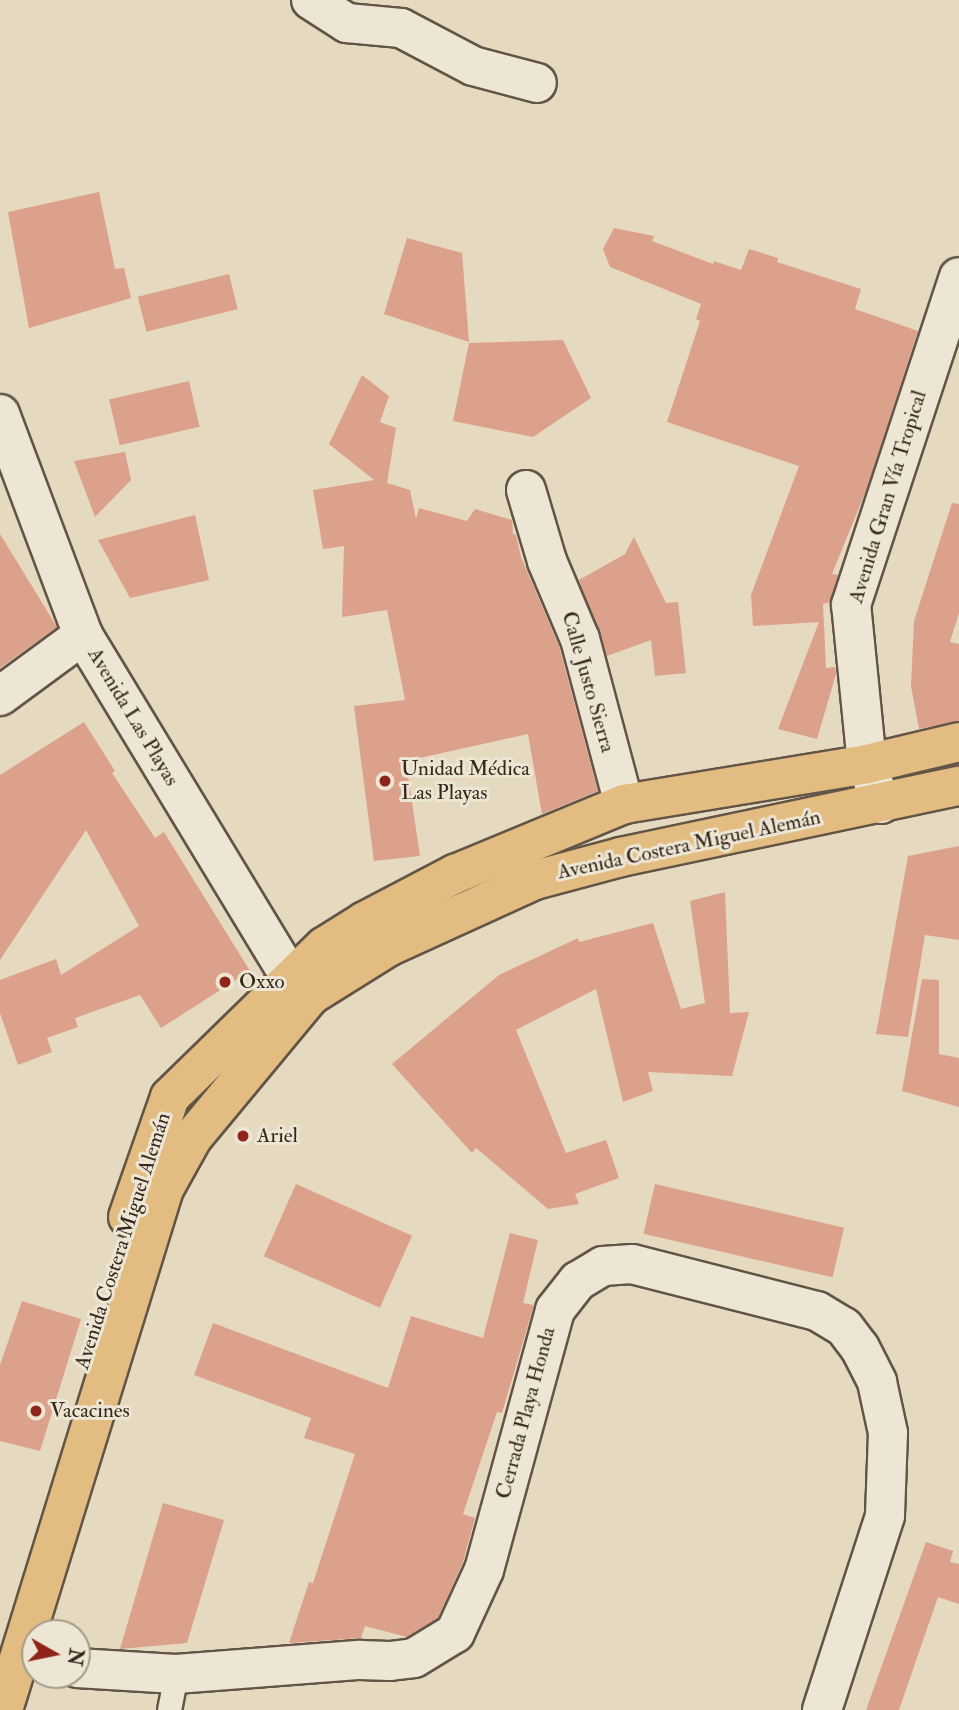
<!DOCTYPE html>
<html>
<head>
<meta charset="utf-8">
<style>
	body { margin:0 }
	#map { position:relative; width:959px; height:1710px; overflow:hidden; background:#e5d9bf; font-family:"IM FELL Double Pica",serif }
	div>[style] { position:absolute }
	[style*='--x'] { left:calc(var(--x)*1px); top:calc(var(--y)*1px); width:calc(var(--w)*1px); rotate:calc(var(--a)*1deg) }
	.building>* { inset:0; background:#dca18b; transform-origin:0 0 }
	.roads { filter:drop-shadow(2px 0 #625446) drop-shadow(-2px 0 #625446) drop-shadow(0 2px #625446) drop-shadow(0 -2px #625446) }
	.service>* { height:23px; margin:-11.5px; padding:0 11.5px; transform-origin:11.5px; border-radius:11.5px; background:#eee6d5 }
	.minor>* { height:38px; margin:-19px; padding:0 19px; transform-origin:19px; border-radius:19px; background:#eee6d5 }
	.primary>* { height:38px; margin:-19px; padding:0 19px; transform-origin:19px; border-radius:19px; background:#e2bc80 }
	.dots>* { width:19px; height:19px; translate:-50% -50%; box-sizing:border-box; border:4px solid #eee6d5; border-radius:50% }
	span { translate:-50% -50%; white-space:nowrap; text-align:center; line-height:1.15; -webkit-text-stroke:6px #eee6d5; paint-order:stroke }
	.street-label { font-size:21px; color:#36271d }
	.poi-label { font-size:21px; color:#36271d }
	.left { translate:0 -50%; text-align:left }
	.north { position:absolute; left:21px; top:1619px; width:70px; height:70px; box-sizing:border-box; background:#eee6d5; border:2px solid #a49a8b; border-radius:50%; rotate:99deg; font-size:19px; font-weight:700; line-height:28px; text-align:center; color:#36271d }
	.north::after { content:''; display:block; margin:auto; width:24px; height:32px; background:#8f2418; clip-path:polygon(50% 0,100% 100%,50% 72%,0 100%) }
</style>
</head>
<body>
<div id="map">
	<div class="building">
		<i style="clip-path:polygon(99px 192px,115px 269px,124px 268px,131px 298px,29px 328px,8px 212px)"></i>
		<i style="clip-path:polygon(614px 228px,654px 236px,652px 241px,713px 264px,714px 261px,741px 270px,749px 249px,778px 258px,777px 262px,861px 289px,855px 309px,918px 331px,867px 488px,832px 574px,838px 575px,830px 602px,823px 604px,826px 668px,835px 667px,836px 674px,817px 739px,778px 729px,819px 622px,753px 626px,751px 595px,799px 466px,667px 422px,700px 321px,696px 319px,701px 304px,610px 267px,603px 249px)"></i>
		<i style="clip-path:polygon(407px 238px,462px 253px,469px 342px,384px 314px)"></i>
		<i style="left:229px;top:274px;width:36px;height:94px;rotate:76deg"></i>
		<i style="clip-path:polygon(563px 340px,591px 398px,533px 437px,453px 421px,469px 343px)"></i>
		<i style="clip-path:polygon(362px 375px,389px 396px,380px 422px,396px 428px,387px 483px,410px 490px,416px 519px,419px 508px,467px 521px,475px 509px,512px 520px,513px 534px,516px 535px,521px 557px,559px 646px,598px 791px,542px 814px,528px 734px,406px 761px,420px 856px,374px 861px,354px 706px,405px 700px,387px 610px,342px 617px,344px 546px,323px 549px,313px 490px,374px 480px,329px 444px)"></i>
		<i style="left:189px;top:381px;width:47px;height:82px;rotate:77deg"></i>
		<i style="clip-path:polygon(125px 452px,131px 480px,95px 517px,74px 461px)"></i>
		<i style="clip-path:polygon(952px 503px,959px 504px,959px 613px,950px 642px,959px 644px,959px 721px,919px 729px,911px 686px,914px 621px)"></i>
		<i style="clip-path:polygon(195px 515px,209px 580px,130px 598px,98px 540px)"></i>
		<i style="clip-path:polygon(0 534px,57px 627px,0 668px)"></i>
		<i style="clip-path:polygon(634px 537px,666px 603px,678px 602px,686px 673px,655px 676px,651px 640px,607px 656px,579px 580px,625px 554px)"></i>
		<i style="clip-path:polygon(84px 722px,115px 771px,112px 773px,155px 838px,164px 832px,250px 971px,161px 1028px,140px 995px,75px 1018px,78px 1027px,47px 1038px,52px 1052px,18px 1065px,0 1013px,0 980px,56px 959px,61px 975px,139px 926px,86px 830px,0 960px,0 775px)"></i>
		<i style="clip-path:polygon(959px 846px,959px 940px,925px 935px,908px 1037px,876px 1034px,908px 856px)"></i>
		<i style="clip-path:polygon(725px 892px,730px 1013px,749px 1012px,732px 1076px,648px 1072px,653px 1091px,623px 1102px,596px 989px,516px 1030px,566px 1153px,606px 1140px,619px 1178px,575px 1194px,579px 1204px,548px 1209px,476px 1148px,472px 1153px,392px 1064px,499px 975px,578px 938px,579px 942px,653px 923px,681px 1009px,705px 1003px,690px 901px)"></i>
		<i style="clip-path:polygon(922px 979px,939px 980px,939px 1054px,959px 1058px,959px 1107px,902px 1091px)"></i>
		<i style="left:296px;top:1184px;width:127px;height:79px;rotate:24deg"></i>
		<i style="left:655px;top:1184px;width:194px;height:51px;rotate:13deg"></i>
		<i style="clip-path:polygon(510px 1233px,538px 1240px,523px 1303px,534px 1305px,502px 1413px,497px 1412px,463px 1514px,475px 1518px,463px 1562px,438px 1618px,407px 1637px,365px 1626px,361px 1638px,289px 1643px,309px 1582px,313px 1583px,355px 1454px,304px 1438px,311px 1418px,194px 1375px,213px 1323px,388px 1388px,411px 1316px,483px 1338px)"></i>
		<i style="clip-path:polygon(22px 1301px,81px 1319px,40px 1451px,0 1441px,0 1365px)"></i>
		<i style="clip-path:polygon(163px 1503px,224px 1520px,187px 1643px,120px 1649px)"></i>
		<i style="clip-path:polygon(926px 1542px,953px 1551px,950px 1562px,959px 1564px,959px 1604px,938px 1597px,899px 1710px,866px 1710px)"></i>
	</div>
	<div class="roads">
		<div class="service">
			<i style="--x:169;--y:1710;--w:37;--a:-79"></i>
		</div>
		<div class="minor">
			<i style="--x:311;--y:0;--w:43;--a:32.6"></i>
			<i style="--x:347;--y:23;--w:54;--a:5.3"></i>
			<i style="--x:401;--y:28;--w:81;--a:27.8"></i>
			<i style="--x:473;--y:66;--w:66;--a:14.9"></i>
			<i style="--x:0;--y:414;--w:236;--a:69.4"></i>
			<i style="--x:83;--y:635;--w:400;--a:58.8"></i>
			<i style="--x:290;--y:977;--w:28;--a:41"></i>
			<i style="--x:526;--y:490;--w:74;--a:73.5"></i>
			<i style="--x:547;--y:561;--w:85;--a:67.1"></i>
			<i style="--x:580;--y:639;--w:171;--a:75.1"></i>
			<i style="--x:0;--y:696;--w:103;--a:-36.3"></i>
			<i style="--x:881;--y:804;--w:42;--a:-109.3"></i>
			<i style="--x:867;--y:764;--w:160;--a:-95.7"></i>
			<i style="--x:851;--y:605;--w:345;--a:-71.8"></i>
			<i style="--x:77;--y:1668;--w:99;--a:3.5"></i>
			<i style="--x:176;--y:1674;--w:185;--a:-4.4"></i>
			<i style="--x:360;--y:1660;--w:30;--a:2"></i>
			<i style="--x:390;--y:1661;--w:24;--a:-7"></i>
			<i style="--x:414;--y:1658;--w:48;--a:-31.4"></i>
			<i style="--x:455;--y:1633;--w:69;--a:-65.3"></i>
			<i style="--x:484;--y:1570;--w:270;--a:-74.7"></i>
			<i style="--x:555;--y:1310;--w:37;--a:-52"></i>
			<i style="--x:578;--y:1281;--w:29;--a:-31"></i>
			<i style="--x:603;--y:1266;--w:29;--a:-4"></i>
			<i style="--x:632;--y:1264;--w:191;--a:14.3"></i>
			<i style="--x:817;--y:1311;--w:31;--a:31"></i>
			<i style="--x:844;--y:1327;--w:26;--a:53"></i>
			<i style="--x:860;--y:1348;--w:38;--a:63"></i>
			<i style="--x:877;--y:1382;--w:52;--a:77.8"></i>
			<i style="--x:888;--y:1433;--w:83;--a:92.1"></i>
			<i style="--x:885;--y:1516;--w:204;--a:108"></i>
		</div>
		<div class="primary">
			<i style="--x:128;--y:1217;--w:127;--a:-70.7"></i>
			<i style="--x:170;--y:1097;--w:216;--a:-44.3"></i>
			<i style="--x:325;--y:946;--w:47;--a:-32"></i>
			<i style="--x:365;--y:921;--w:102;--a:-27.6"></i>
			<i style="--x:455;--y:874;--w:183;--a:-22.5"></i>
			<i style="--x:624;--y:804;--w:246;--a:-9.3"></i>
			<i style="--x:867;--y:764;--w:95;--a:-13.4"></i>
			<i style="--x:3;--y:1710;--w:545;--a:-72.83"></i>
			<i style="--x:164;--y:1189;--w:60;--a:-60.9"></i>
			<i style="--x:193;--y:1137;--w:185;--a:-50.3"></i>
			<i style="--x:311;--y:995;--w:91;--a:-31.9"></i>
			<i style="--x:388;--y:947;--w:162;--a:-24.5"></i>
			<i style="--x:535;--y:880;--w:89;--a:-15"></i>
			<i style="--x:621;--y:857;--w:345;--a:-11.9"></i>
		</div>
	</div>
	<div class="dots">
		<i style="left:385px;top:781px;background:#8f2418"></i>
		<i style="left:225px;top:982px;background:#8f2418"></i>
		<i style="left:243px;top:1136px;background:#8f2418"></i>
		<i style="left:36px;top:1411px;background:#8f2418"></i>
	</div>
	<div class="street-label">
		<span style="left:888px;top:497px;rotate:-73deg">Avenida Gran Vía Tropical</span>
		<span style="left:588px;top:682px;rotate:74deg">Calle Justo Sierra</span>
		<span style="left:133px;top:717px;rotate:59deg">Avenida Las Playas</span>
		<span style="left:689px;top:845px;rotate:-12deg">Avenida Costera Miguel Alemán</span>
		<span style="left:123px;top:1241px;rotate:-72deg">Avenida Costera Miguel Alemán</span>
		<span style="left:526px;top:1413px;rotate:-75deg">Cerrada Playa Honda</span>
	</div>
	<div class="poi-label">
		<span class="left" style="left:401px;top:781px">Unidad Médica<br>Las Playas</span>
		<span class="left" style="left:239px;top:982px">Oxxo</span>
		<span class="left" style="left:257px;top:1136px">Ariel</span>
		<span class="left" style="left:50px;top:1411px">Vacacines</span>
	</div>
	<div class="north">N</div>
</div>
</body>
</html>
